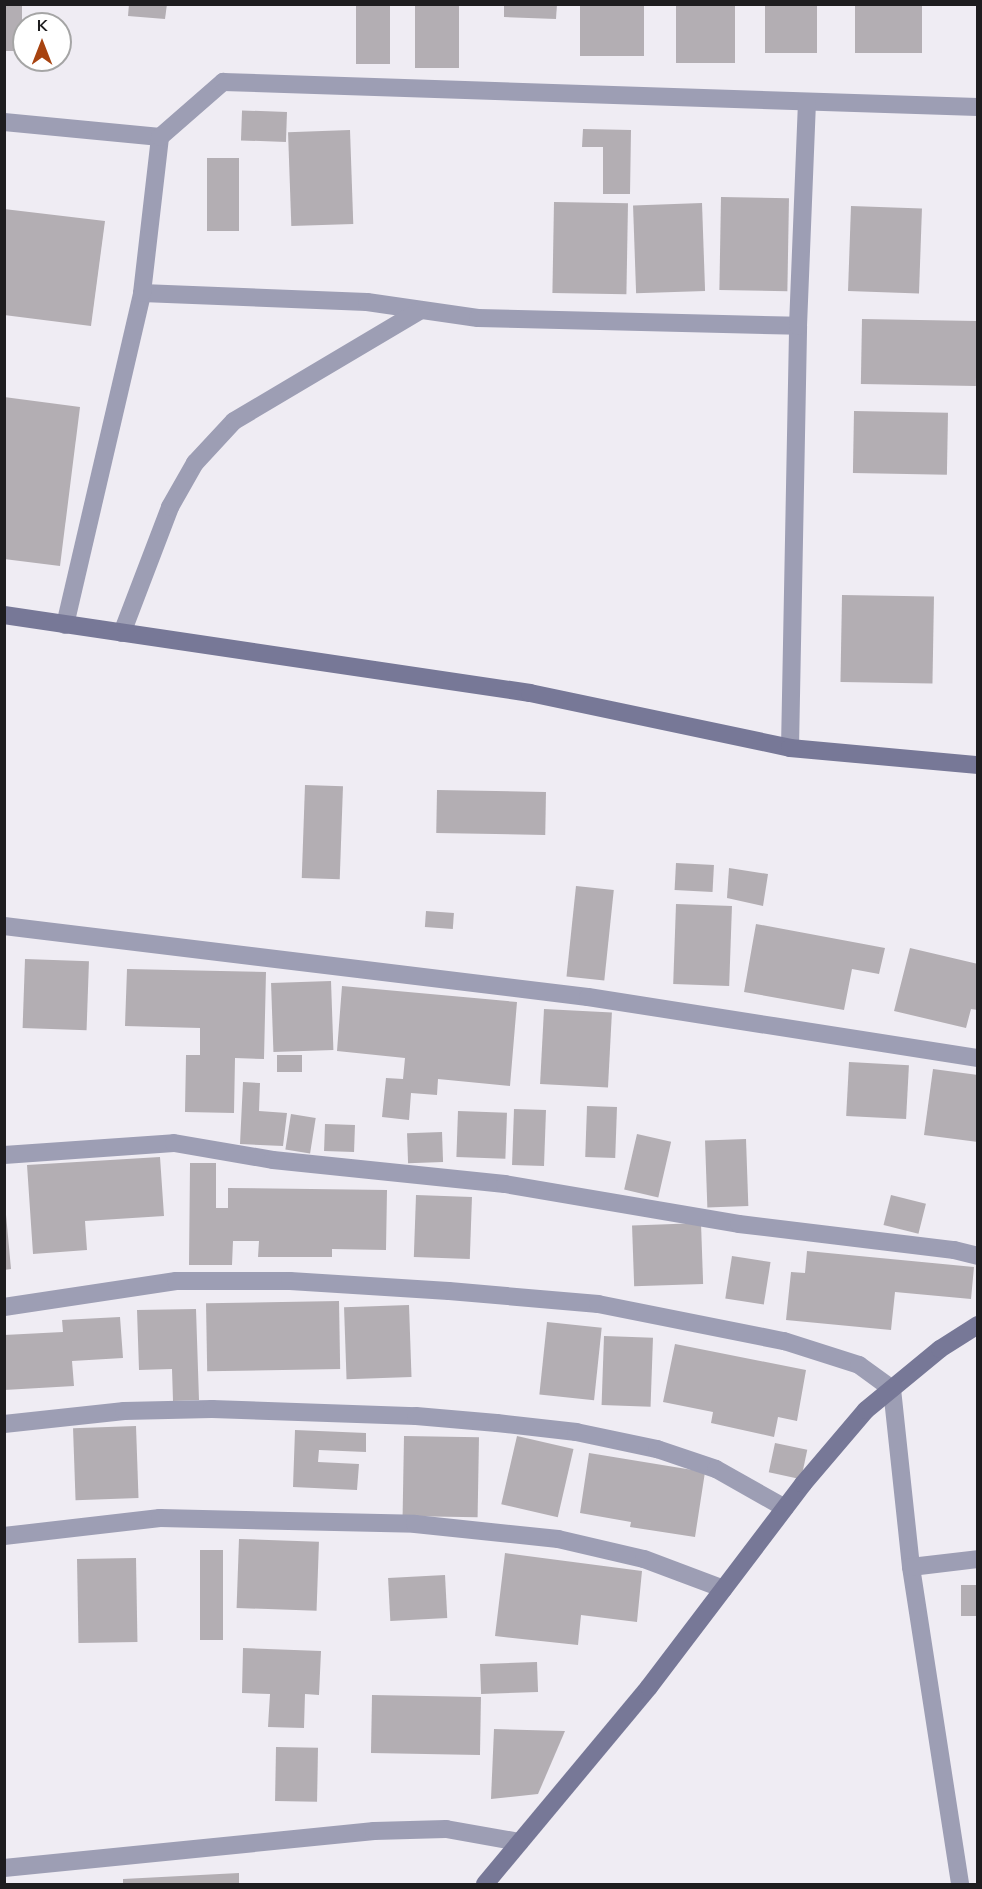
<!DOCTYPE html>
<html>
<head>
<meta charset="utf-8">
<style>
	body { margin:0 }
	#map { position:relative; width:982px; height:1889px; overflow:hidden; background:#efecf3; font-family:"Nunito Sans",sans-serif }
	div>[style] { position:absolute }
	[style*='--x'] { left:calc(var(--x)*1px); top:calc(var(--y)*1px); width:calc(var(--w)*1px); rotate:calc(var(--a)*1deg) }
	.building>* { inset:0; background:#b3aeb3; transform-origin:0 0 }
	.street>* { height:18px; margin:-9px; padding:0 9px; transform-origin:9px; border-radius:9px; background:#9d9eb4 }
	.secondary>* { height:18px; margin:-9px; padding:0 9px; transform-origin:9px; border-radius:9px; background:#777897 }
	span { translate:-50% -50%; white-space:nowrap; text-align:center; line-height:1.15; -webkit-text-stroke:6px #fff; paint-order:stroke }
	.frame { position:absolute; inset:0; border:6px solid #1e1d1f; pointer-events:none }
	.north { position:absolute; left:12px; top:12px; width:60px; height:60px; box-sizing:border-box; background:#fff; border:2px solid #a5a5a5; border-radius:50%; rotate:0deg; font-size:16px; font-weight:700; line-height:24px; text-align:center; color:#1e1d1f }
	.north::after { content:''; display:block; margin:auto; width:21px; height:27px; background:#a74310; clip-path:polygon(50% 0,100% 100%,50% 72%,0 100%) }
</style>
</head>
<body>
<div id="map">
	<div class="building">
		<i style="left:6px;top:4px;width:16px;height:47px"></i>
		<i style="clip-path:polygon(129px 4px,167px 4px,165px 19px,128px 16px)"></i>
		<i style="left:356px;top:4px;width:34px;height:60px"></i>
		<i style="left:415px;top:4px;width:44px;height:64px"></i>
		<i style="clip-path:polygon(504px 4px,557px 4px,556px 19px,504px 17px)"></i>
		<i style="left:580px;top:4px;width:64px;height:52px"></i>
		<i style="left:676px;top:4px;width:59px;height:59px"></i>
		<i style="left:765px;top:4px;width:52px;height:49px"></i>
		<i style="left:855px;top:4px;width:67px;height:49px"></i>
		<i style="left:287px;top:112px;width:30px;height:45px;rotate:92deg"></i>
		<i style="clip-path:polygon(583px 129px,631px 130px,630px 194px,603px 194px,603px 147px,582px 147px)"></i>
		<i style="left:350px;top:130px;width:94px;height:62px;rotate:88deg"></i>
		<i style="left:207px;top:158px;width:32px;height:73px"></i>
		<i style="left:721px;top:197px;width:68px;height:93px;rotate:1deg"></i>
		<i style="left:554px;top:202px;width:74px;height:91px;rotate:1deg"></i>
		<i style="left:702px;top:203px;width:88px;height:69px;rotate:88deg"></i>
		<i style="left:851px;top:206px;width:71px;height:85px;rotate:2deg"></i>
		<i style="clip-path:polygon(4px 209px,105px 221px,91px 326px,4px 315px)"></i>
		<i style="left:862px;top:319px;width:115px;height:65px;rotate:1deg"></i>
		<i style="clip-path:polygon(4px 397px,80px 407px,60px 566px,4px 559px)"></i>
		<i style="left:854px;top:411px;width:94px;height:62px;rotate:1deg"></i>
		<i style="left:842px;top:595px;width:92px;height:87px;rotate:1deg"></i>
		<i style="left:305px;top:785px;width:38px;height:93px;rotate:2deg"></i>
		<i style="left:437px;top:790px;width:109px;height:43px;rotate:1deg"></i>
		<i style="left:676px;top:863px;width:38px;height:27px;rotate:3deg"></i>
		<i style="clip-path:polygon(729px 868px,768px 874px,763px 906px,727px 898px)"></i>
		<i style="left:576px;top:886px;width:38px;height:91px;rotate:6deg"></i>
		<i style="left:676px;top:904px;width:56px;height:80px;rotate:2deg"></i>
		<i style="left:426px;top:911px;width:28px;height:16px;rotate:4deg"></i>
		<i style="clip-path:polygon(756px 924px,885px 948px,879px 974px,852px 969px,844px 1010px,744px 992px)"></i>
		<i style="clip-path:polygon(910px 948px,978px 964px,978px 1010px,971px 1009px,966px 1028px,894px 1011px)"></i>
		<i style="left:25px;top:959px;width:64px;height:69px;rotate:2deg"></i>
		<i style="clip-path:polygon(127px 969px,266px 972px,264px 1059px,235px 1058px,234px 1113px,185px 1112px,186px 1055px,200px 1055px,200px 1028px,125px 1026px)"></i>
		<i style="left:331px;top:981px;width:69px;height:60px;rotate:88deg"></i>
		<i style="clip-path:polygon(342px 986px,517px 1002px,510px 1086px,438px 1079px,437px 1095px,411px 1093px,409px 1120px,382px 1117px,386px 1078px,403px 1079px,405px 1058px,337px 1051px)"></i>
		<i style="left:544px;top:1009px;width:68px;height:75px;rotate:3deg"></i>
		<i style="left:277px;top:1055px;width:25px;height:17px"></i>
		<i style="left:849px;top:1062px;width:60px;height:54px;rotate:3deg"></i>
		<i style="clip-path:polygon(933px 1069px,978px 1075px,978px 1142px,924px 1135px)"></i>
		<i style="clip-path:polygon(243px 1082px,260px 1083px,259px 1111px,287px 1113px,283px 1146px,240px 1144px)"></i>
		<i style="left:587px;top:1106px;width:30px;height:51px;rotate:2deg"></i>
		<i style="left:514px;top:1109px;width:32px;height:56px;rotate:2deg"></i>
		<i style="left:458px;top:1111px;width:49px;height:46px;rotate:2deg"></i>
		<i style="left:291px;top:1114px;width:25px;height:36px;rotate:9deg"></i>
		<i style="left:325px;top:1124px;width:30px;height:27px;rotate:2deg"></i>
		<i style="left:442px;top:1132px;width:30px;height:35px;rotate:88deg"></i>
		<i style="left:637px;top:1134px;width:35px;height:57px;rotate:13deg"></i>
		<i style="left:746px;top:1139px;width:67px;height:41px;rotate:88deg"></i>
		<i style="clip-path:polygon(160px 1157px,164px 1216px,85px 1221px,87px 1250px,33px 1254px,27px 1165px)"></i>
		<i style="clip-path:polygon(190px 1163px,216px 1163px,216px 1208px,228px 1208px,228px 1188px,387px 1190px,386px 1250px,332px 1249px,332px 1257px,258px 1257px,259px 1241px,233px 1241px,232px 1265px,189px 1265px)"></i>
		<i style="clip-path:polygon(4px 1193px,11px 1269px,4px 1270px)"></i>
		<i style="left:416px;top:1195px;width:56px;height:62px;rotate:2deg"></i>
		<i style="left:891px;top:1195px;width:36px;height:31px;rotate:14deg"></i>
		<i style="left:701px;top:1223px;width:61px;height:69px;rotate:88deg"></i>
		<i style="clip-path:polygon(807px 1251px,974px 1267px,971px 1299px,895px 1292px,891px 1330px,786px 1320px,791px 1272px,805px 1273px)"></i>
		<i style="left:732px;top:1256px;width:39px;height:43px;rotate:9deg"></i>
		<i style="left:339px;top:1301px;width:68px;height:133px;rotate:89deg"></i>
		<i style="left:409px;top:1305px;width:72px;height:65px;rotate:88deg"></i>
		<i style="clip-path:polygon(196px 1309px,199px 1400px,173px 1401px,172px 1369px,139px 1370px,137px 1310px)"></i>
		<i style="clip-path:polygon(120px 1317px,123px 1358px,72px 1361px,74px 1386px,4px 1390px,4px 1335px,63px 1332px,62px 1320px)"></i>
		<i style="left:547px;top:1322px;width:55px;height:73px;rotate:6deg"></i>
		<i style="left:604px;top:1336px;width:49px;height:69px;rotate:2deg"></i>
		<i style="clip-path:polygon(675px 1344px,806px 1370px,797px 1421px,778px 1417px,774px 1437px,711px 1423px,713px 1412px,663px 1402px)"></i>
		<i style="left:136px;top:1426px;width:72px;height:63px;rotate:88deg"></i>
		<i style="clip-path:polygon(295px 1430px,366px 1433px,366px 1452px,319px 1450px,318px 1462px,359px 1464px,357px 1490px,293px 1487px)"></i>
		<i style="left:404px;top:1436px;width:75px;height:80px;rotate:1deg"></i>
		<i style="left:517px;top:1436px;width:58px;height:70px;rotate:13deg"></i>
		<i style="left:775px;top:1443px;width:33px;height:30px;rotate:12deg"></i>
		<i style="clip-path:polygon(589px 1453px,705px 1472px,695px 1537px,630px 1527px,631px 1522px,580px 1513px)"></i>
		<i style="left:239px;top:1539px;width:80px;height:69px;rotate:2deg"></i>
		<i style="left:200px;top:1550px;width:23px;height:90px"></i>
		<i style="clip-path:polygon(505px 1553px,642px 1571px,637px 1622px,581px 1615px,578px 1645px,495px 1636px)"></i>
		<i style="left:136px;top:1558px;width:84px;height:59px;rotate:89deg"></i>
		<i style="left:445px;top:1575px;width:43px;height:57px;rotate:87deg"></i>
		<i style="left:978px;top:1585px;width:31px;height:17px;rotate:90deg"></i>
		<i style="clip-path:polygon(243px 1648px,321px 1651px,319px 1695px,305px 1694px,304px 1728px,268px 1727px,270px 1694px,242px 1693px)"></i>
		<i style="left:537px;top:1662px;width:30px;height:57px;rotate:88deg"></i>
		<i style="left:372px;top:1695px;width:109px;height:58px;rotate:1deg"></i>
		<i style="clip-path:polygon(494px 1729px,565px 1731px,538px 1794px,491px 1799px)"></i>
		<i style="left:276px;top:1747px;width:42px;height:54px;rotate:1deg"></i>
		<i style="clip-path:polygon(239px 1873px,239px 1884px,123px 1884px,123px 1879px)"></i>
	</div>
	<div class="street">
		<i style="--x:4;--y:122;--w:157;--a:5.5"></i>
		<i style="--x:142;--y:293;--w:225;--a:2.3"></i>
		<i style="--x:367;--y:302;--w:112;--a:8.2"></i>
		<i style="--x:478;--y:318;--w:320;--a:1.4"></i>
		<i style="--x:65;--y:625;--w:341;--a:-76.9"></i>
		<i style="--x:142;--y:293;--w:157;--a:-83.4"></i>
		<i style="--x:160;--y:137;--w:84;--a:-41.1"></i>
		<i style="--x:223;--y:82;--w:755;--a:1.9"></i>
		<i style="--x:122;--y:633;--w:135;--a:-69.1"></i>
		<i style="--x:170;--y:507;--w:51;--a:-60.4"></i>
		<i style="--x:195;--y:463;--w:57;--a:-47.1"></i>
		<i style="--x:234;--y:421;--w:217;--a:-30.7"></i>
		<i style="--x:790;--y:748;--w:422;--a:-88.9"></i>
		<i style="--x:798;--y:326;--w:223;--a:-87.7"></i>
		<i style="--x:4;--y:926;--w:588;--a:6.93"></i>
		<i style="--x:588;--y:997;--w:395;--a:8.9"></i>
		<i style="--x:4;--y:1155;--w:170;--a:-4"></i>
		<i style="--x:174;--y:1143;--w:100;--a:9.7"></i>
		<i style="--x:273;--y:1160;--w:233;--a:5.9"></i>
		<i style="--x:505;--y:1184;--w:237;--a:9.7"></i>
		<i style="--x:739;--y:1224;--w:217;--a:6.9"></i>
		<i style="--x:954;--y:1250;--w:25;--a:14"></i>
		<i style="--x:4;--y:1307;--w:174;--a:-8.6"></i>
		<i style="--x:176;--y:1281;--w:114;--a:0"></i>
		<i style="--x:290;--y:1281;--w:159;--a:3.6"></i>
		<i style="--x:449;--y:1291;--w:150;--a:5"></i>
		<i style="--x:598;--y:1304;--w:190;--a:11.3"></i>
		<i style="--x:784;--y:1341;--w:79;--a:17.7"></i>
		<i style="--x:859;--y:1365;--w:41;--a:36"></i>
		<i style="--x:892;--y:1389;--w:179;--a:83.9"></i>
		<i style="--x:911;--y:1567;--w:321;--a:81.2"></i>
		<i style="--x:4;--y:1424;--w:121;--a:-6.2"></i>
		<i style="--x:124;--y:1411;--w:88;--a:-1.3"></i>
		<i style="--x:212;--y:1409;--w:204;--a:2"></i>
		<i style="--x:416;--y:1416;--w:81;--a:4.9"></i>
		<i style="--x:497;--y:1423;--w:80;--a:6.5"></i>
		<i style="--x:576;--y:1432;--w:83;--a:11.9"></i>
		<i style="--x:657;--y:1449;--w:62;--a:18.7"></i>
		<i style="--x:716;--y:1469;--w:79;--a:29.5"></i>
		<i style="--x:4;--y:1536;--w:157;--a:-6.6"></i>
		<i style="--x:160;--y:1518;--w:255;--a:1.3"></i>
		<i style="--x:415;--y:1524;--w:144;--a:6"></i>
		<i style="--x:558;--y:1539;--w:88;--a:13.1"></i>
		<i style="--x:644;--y:1559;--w:85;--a:20.6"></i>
		<i style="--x:911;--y:1567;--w:67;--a:-6.8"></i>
		<i style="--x:4;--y:1868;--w:372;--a:-5.7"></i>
		<i style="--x:374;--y:1831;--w:72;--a:-1.6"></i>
		<i style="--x:446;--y:1829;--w:75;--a:10"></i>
	</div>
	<div class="secondary">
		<i style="--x:4;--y:615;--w:532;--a:8.43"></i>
		<i style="--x:530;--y:693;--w:266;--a:11.9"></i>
		<i style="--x:790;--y:748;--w:189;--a:5.2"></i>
		<i style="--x:485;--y:1884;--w:256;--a:-50.2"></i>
		<i style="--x:649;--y:1687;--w:255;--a:-52.8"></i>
		<i style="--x:803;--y:1484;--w:97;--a:-49.6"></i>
		<i style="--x:866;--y:1410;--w:96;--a:-39.5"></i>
		<i style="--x:940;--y:1349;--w:45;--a:-32.3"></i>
	</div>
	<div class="frame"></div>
	<div class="north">K</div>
</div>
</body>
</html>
